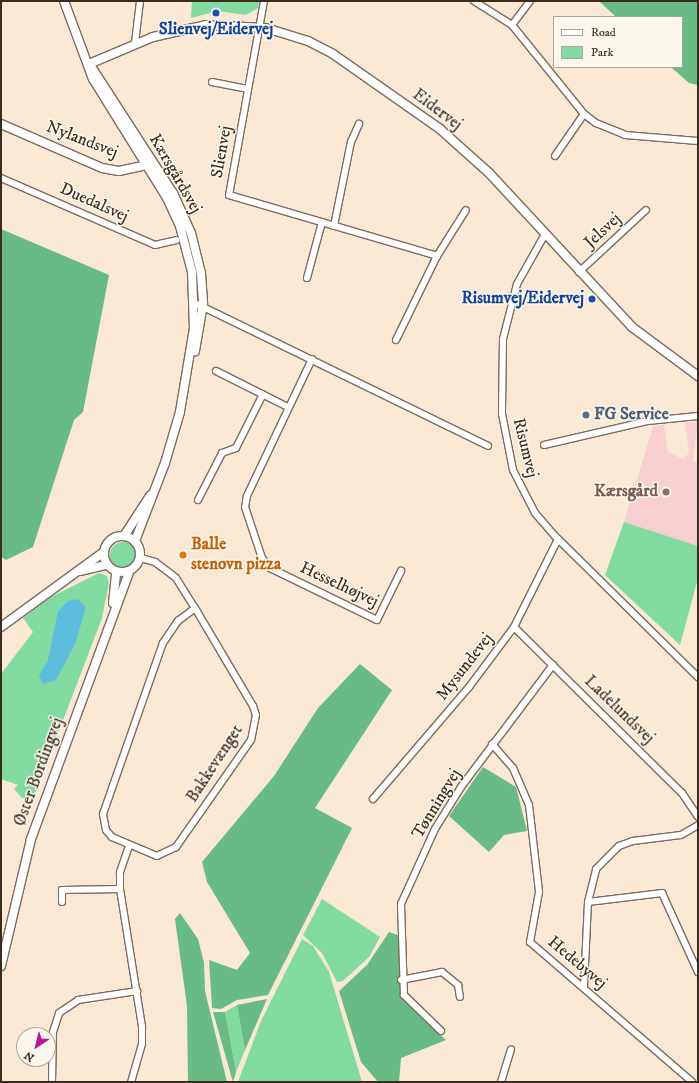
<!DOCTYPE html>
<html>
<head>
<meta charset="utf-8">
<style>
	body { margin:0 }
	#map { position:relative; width:699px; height:1083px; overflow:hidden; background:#f8e8d4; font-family:"IM FELL DW Pica",serif }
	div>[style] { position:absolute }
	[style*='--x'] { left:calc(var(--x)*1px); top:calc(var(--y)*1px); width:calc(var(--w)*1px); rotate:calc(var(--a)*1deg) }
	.built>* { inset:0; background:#f7cfd0 }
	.green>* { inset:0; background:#81da9f }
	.round { border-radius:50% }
	.forest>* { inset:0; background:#68ba86 }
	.water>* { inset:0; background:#5ebcdc }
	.roads { filter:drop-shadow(1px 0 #7d6c5e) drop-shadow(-1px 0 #7d6c5e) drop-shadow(0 1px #7d6c5e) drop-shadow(0 -1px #7d6c5e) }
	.minor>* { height:6px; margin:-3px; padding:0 3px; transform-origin:3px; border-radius:3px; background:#fff }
	.tertiary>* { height:8px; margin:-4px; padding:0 4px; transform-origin:4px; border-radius:4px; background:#fff }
	.tertiary>.ring { margin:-4px; padding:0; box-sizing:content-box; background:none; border:8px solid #fff; border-radius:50% }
	.dots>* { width:11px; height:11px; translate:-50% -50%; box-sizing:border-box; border:2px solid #fbf7ec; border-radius:50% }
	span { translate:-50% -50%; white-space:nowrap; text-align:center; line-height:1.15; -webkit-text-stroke:3px #fbf7ec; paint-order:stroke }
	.transit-label { font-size:17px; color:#164399; font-weight:700 }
	.right { translate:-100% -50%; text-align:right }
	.street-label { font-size:17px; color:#3b2a1e }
	.service-label { font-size:17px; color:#4e5e75; font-weight:700 }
	.left { translate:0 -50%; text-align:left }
	.education-label { font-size:17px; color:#785e54; font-weight:700 }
	.food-label { font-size:17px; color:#c56008; font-weight:700 }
	.frame { position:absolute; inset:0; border:2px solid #3b2a1e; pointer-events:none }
	.legend { position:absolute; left:553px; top:16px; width:130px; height:52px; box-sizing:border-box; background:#fbf7ec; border:1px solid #aea59a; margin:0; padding:5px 7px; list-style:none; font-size:12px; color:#3b2a1e }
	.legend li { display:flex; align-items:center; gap:8px; height:20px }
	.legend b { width:20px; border:1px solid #aea59a }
	.north { position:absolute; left:16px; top:1027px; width:40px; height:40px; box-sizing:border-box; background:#fbf7ec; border:1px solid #aea59a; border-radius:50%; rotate:215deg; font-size:11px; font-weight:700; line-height:16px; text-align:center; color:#3b2a1e }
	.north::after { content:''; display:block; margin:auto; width:14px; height:18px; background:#b5179e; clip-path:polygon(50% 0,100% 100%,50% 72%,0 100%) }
</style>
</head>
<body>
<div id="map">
	<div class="built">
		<i style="clip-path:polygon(698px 422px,693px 461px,698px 462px,698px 546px,624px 522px,653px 427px,664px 425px,668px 452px,683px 459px,689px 453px,685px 423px)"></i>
	</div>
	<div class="green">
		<i style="clip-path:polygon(192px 1px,259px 1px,258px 8px,246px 15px,218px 11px,191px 18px)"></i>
		<i style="clip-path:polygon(624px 522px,698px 546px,698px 578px,680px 645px,605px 575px)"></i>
		<i class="round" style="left:110px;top:542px;width:26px;height:26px"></i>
		<i style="clip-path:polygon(99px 573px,107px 576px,109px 583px,102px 618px,33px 799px,22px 798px,14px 789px,18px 785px,1px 779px,1px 674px,33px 632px,23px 618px,51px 597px)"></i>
		<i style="clip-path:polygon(322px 899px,380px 937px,369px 957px,343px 981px,337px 982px,322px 953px,303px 935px)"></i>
		<i style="clip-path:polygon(302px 939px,313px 946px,329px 972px,362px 1082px,238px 1082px,261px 1021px)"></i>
		<i style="clip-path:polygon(237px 1005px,245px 1050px,236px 1072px,225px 1012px)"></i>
	</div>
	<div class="forest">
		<i style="clip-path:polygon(599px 1px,698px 1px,698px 85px,689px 83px,671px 67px,682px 67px,682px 17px,616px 17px)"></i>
		<i style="clip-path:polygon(1px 229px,109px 275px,83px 412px,74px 420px,33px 547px,6px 560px,1px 557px)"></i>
		<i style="clip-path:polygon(360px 664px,392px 690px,315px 808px,352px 828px,268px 995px,237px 1000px,221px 1009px,212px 1008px,209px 960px,237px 970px,250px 953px,207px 882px,202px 862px,274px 776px,318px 708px)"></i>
		<i style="clip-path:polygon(483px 767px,516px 787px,527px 831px,504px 835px,489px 852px,449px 816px)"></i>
		<i style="clip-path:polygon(180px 913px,198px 939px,204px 963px,205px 991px,227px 1082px,188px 1082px,187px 1006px,175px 919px)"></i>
		<i style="clip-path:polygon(389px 932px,398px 935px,401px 997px,446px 1040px,401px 1058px,399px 1082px,378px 1082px,361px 1062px,339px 991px,367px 965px)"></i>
		<i style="clip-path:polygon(267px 999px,245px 1050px,237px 1005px)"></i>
		<i style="clip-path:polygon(213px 1012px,225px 1012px,236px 1072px,233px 1082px)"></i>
	</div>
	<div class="water">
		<i style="clip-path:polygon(78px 599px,86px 607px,75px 644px,56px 680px,43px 684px,39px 676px,48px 660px,58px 611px,68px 601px)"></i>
	</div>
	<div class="roads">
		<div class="minor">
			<i style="--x:264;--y:1;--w:197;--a:100.2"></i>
			<i style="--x:229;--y:195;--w:217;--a:16.3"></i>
			<i style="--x:474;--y:1;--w:45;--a:32.3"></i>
			<i style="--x:512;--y:25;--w:114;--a:51"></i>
			<i style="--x:584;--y:114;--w:15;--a:37"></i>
			<i style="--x:596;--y:123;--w:31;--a:22"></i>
			<i style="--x:625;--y:135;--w:73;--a:4.7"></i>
			<i style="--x:512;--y:25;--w:30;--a:-53"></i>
			<i style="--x:135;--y:43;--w:42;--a:-83.2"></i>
			<i style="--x:212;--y:82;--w:36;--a:11"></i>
			<i style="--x:555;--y:156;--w:51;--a:-55.4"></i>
			<i style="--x:1;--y:178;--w:168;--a:23.5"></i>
			<i style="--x:155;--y:245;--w:22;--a:-13"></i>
			<i style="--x:334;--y:226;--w:86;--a:-78.6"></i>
			<i style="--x:351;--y:142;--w:20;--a:-66"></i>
			<i style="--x:544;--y:236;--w:55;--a:119.4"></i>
			<i style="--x:517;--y:284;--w:57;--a:104.3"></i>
			<i style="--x:503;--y:339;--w:75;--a:90.8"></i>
			<i style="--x:502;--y:414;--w:57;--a:78.9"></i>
			<i style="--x:513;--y:470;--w:48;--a:62.9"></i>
			<i style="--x:535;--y:513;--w:35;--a:49"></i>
			<i style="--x:558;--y:539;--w:197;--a:44.6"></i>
			<i style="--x:579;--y:272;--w:91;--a:-42.8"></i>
			<i style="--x:307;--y:278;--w:58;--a:-75"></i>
			<i style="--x:195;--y:303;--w:326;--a:26"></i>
			<i style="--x:396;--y:340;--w:93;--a:-64"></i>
			<i style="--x:437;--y:256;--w:54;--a:-57.8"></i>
			<i style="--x:312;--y:359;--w:152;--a:115.4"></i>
			<i style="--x:247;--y:496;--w:11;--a:100"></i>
			<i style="--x:245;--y:507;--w:54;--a:71.6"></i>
			<i style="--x:262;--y:558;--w:13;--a:51"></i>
			<i style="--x:270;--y:568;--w:119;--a:25.9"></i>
			<i style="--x:377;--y:620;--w:55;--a:-63.9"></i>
			<i style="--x:216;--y:371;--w:80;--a:26.6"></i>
			<i style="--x:544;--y:445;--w:107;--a:-13"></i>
			<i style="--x:648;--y:421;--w:50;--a:-5.7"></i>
			<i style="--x:198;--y:500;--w:53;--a:-62.9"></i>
			<i style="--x:222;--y:453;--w:15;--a:-20"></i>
			<i style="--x:236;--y:448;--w:60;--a:-63.4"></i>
			<i style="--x:141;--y:558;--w:15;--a:16"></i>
			<i style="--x:155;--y:562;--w:26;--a:37"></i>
			<i style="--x:176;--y:578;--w:36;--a:58"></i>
			<i style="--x:195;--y:608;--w:114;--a:59.4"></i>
			<i style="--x:253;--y:706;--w:9;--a:72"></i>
			<i style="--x:256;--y:715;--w:25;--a:101"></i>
			<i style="--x:251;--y:740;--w:131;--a:125"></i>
			<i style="--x:176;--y:847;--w:21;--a:155"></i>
			<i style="--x:157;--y:856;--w:49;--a:-157.1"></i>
			<i style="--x:112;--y:837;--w:9;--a:-131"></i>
			<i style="--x:106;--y:830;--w:16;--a:-101"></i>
			<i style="--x:103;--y:814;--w:181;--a:-70.7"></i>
			<i style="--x:163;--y:643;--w:27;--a:-56"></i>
			<i style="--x:178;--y:621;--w:21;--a:-37"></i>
			<i style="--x:514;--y:627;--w:236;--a:44.7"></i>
			<i style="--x:682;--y:793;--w:29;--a:56"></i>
			<i style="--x:492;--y:744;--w:32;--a:49"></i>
			<i style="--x:513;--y:768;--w:40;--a:66.6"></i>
			<i style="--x:529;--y:805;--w:88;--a:83.4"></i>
			<i style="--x:539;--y:892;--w:51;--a:100.2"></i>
			<i style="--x:530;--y:942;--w:214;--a:40.8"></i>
			<i style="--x:373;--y:799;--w:148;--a:-49.4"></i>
			<i style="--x:469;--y:687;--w:75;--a:-53.1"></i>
			<i style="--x:514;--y:627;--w:98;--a:-63.4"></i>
			<i style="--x:129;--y:846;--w:28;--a:109"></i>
			<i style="--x:120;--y:872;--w:17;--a:90"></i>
			<i style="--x:120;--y:889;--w:140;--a:80.9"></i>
			<i style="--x:142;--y:1027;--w:17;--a:90"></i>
			<i style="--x:142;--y:1044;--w:40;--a:106"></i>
			<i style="--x:62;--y:902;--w:12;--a:-90"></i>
			<i style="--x:62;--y:890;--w:58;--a:-1"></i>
			<i style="--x:588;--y:902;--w:75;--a:-6.9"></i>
			<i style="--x:662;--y:893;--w:87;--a:65.5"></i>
			<i style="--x:401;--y:980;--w:42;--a:-11"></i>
			<i style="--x:442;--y:972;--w:21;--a:39"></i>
			<i style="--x:458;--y:985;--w:12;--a:81"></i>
			<i style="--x:584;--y:987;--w:85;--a:-87.3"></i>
			<i style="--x:588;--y:902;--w:34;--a:-76"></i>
			<i style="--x:596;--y:869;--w:33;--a:-45"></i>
			<i style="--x:619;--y:846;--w:15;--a:-20"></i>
			<i style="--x:633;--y:841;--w:48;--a:-7.1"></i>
			<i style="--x:681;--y:835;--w:20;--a:-30"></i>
			<i style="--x:441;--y:1031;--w:52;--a:-135.8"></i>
			<i style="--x:404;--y:995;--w:91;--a:-91.9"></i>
			<i style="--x:401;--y:904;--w:82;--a:-65.6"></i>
			<i style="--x:435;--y:829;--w:49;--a:-58.2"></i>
			<i style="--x:461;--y:787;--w:153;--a:-53"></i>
			<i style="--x:52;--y:1082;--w:50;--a:-88.9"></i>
			<i style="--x:53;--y:1032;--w:20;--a:-72"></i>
			<i style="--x:59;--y:1013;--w:23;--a:-34"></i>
			<i style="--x:78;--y:1000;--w:60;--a:-8.7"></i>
			<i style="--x:501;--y:1082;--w:34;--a:-73"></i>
		</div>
		<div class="tertiary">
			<i style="--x:64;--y:1;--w:83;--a:69.6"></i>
			<i style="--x:93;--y:79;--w:140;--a:58.1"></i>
			<i style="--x:167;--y:198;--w:31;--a:65"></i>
			<i style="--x:180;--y:226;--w:48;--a:75.4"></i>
			<i style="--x:192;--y:272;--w:56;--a:88"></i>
			<i style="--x:194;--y:328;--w:85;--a:99.5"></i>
			<i style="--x:180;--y:412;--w:53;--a:106.4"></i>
			<i style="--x:165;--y:463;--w:84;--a:111"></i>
			<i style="--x:89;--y:64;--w:69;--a:-22.9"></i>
			<i style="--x:153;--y:37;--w:54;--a:-12.8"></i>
			<i style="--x:206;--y:25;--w:60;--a:2.9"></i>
			<i style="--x:266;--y:28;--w:44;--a:17.2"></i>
			<i style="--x:308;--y:41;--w:28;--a:27"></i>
			<i style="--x:333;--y:54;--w:131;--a:35"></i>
			<i style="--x:440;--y:129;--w:66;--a:41.9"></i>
			<i style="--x:489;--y:173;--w:210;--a:47.1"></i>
			<i style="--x:632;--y:327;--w:82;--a:36.6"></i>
			<i style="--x:92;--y:68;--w:149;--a:57.1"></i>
			<i style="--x:173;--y:193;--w:44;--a:65.8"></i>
			<i style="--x:191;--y:233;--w:41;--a:76"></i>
			<i style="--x:201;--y:273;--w:31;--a:86"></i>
			<i style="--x:203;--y:304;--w:48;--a:99.7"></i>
			<i style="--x:1;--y:124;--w:110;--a:23.5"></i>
			<i style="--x:102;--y:168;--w:17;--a:10"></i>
			<i style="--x:119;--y:171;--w:34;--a:-12"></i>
			<i class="ring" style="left:104px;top:536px;width:28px;height:28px"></i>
			<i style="--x:124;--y:536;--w:48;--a:-57"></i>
			<i style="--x:80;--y:571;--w:28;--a:-13"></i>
			<i style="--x:113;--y:603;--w:31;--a:-84"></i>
			<i style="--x:1;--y:627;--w:127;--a:-36.1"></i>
			<i style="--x:1;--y:966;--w:130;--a:-76.7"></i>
			<i style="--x:31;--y:839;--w:284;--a:-69.8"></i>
		</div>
	</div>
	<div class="dots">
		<i style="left:216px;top:13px;background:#1a4fb4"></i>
		<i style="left:592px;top:299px;background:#1a4fb4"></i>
		<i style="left:586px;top:415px;background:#5c6f8a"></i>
		<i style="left:666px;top:492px;background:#8d6e63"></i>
		<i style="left:183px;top:555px;background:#e8710a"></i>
	</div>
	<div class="transit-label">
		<span style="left:216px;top:30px">Slienvej/Eidervej</span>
		<span class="right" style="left:584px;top:299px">Risumvej/Eidervej</span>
	</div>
	<div class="street-label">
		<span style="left:437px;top:110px;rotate:37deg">Eidervej</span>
		<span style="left:82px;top:140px;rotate:21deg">Nylandsvej</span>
		<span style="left:222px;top:152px;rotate:-80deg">Slienvej</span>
		<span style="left:175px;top:174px;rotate:60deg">Kærsgårdsvej</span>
		<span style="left:94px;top:203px;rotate:24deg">Duedalsvej</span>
		<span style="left:603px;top:231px;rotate:-43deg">Jelsvej</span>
		<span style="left:525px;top:448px;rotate:76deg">Risumvej</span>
		<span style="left:339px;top:585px;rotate:25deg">Hesselhøjvej</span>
		<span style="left:465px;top:667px;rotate:-52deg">Mysundevej</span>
		<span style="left:619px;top:710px;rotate:44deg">Ladelundsvej</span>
		<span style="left:215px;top:764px;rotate:-57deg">Bakkevænget</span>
		<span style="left:39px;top:772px;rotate:-70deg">Øster Bordingvej</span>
		<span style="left:437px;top:804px;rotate:-59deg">Tønningvej</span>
		<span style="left:577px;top:963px;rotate:40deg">Hedebyvej</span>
	</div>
	<div class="service-label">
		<span class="left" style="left:594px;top:415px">FG Service</span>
	</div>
	<div class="education-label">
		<span class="right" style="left:658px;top:492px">Kærsgård</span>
	</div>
	<div class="food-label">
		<span class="left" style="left:191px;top:555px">Balle<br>stenovn pizza</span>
	</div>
	<div class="frame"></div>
	<ul class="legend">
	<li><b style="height:5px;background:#fff"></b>Road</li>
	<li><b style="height:11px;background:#81da9f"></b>Park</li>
	</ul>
	<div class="north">N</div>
</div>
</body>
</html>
